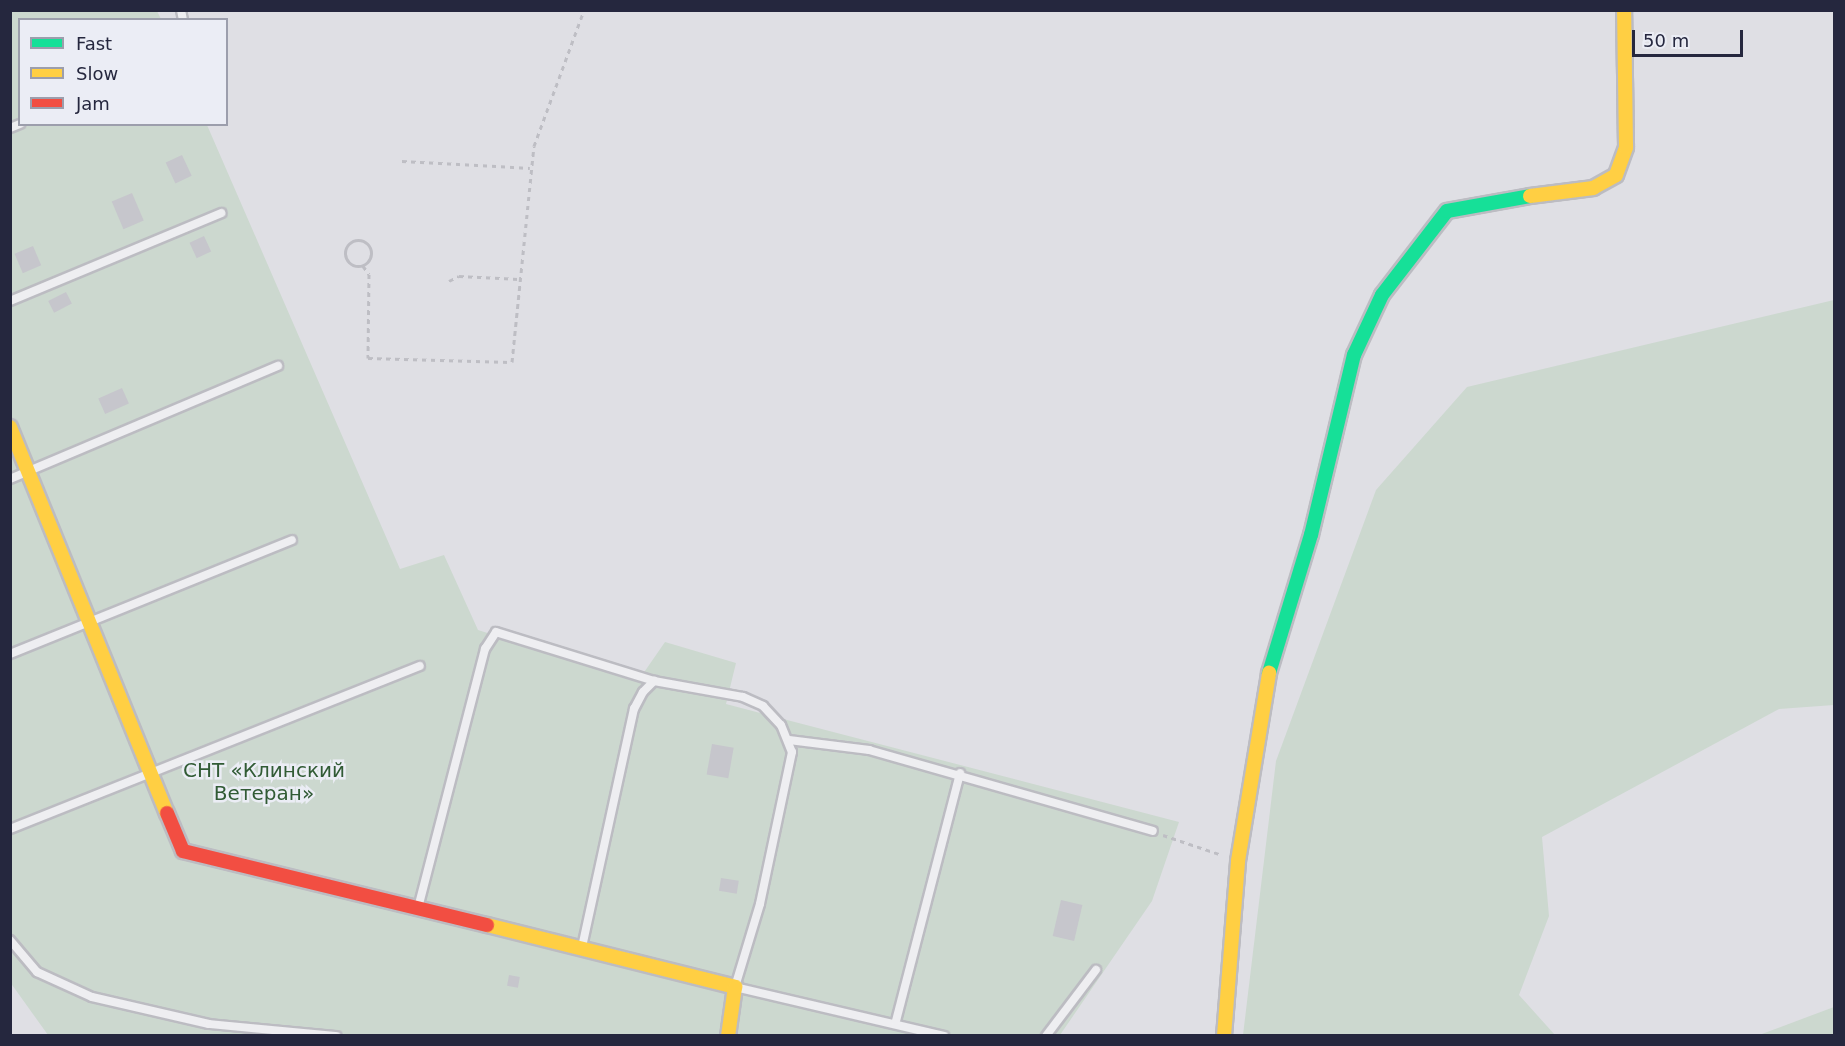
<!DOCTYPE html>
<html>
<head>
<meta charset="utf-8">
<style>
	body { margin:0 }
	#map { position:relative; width:1845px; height:1046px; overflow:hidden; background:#dfdfe4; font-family:"DejaVu Sans",sans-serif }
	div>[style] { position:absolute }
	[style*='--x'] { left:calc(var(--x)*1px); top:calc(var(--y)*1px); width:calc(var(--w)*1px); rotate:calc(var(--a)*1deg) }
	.green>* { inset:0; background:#ccd8cf }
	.building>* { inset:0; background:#c6c6cc; transform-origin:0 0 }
	.path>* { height:3px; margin-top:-1.5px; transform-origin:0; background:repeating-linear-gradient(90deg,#bebec4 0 4.5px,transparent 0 9px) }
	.path>.ring { margin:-1.5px; padding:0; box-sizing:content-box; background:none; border:3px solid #bebec4; border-radius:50% }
	.roads { filter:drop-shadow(2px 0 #bcbcc2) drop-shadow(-2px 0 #bcbcc2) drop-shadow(0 2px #bcbcc2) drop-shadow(0 -2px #bcbcc2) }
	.lane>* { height:8px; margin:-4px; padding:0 4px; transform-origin:4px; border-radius:4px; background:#eeeef1 }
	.fast>* { height:14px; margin:-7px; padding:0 7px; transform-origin:7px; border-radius:7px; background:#16e098 }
	.slow>* { height:14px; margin:-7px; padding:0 7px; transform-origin:7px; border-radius:7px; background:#ffcf43 }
	.jam>* { height:14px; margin:-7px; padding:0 7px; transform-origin:7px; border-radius:7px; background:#f24e42 }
	span { translate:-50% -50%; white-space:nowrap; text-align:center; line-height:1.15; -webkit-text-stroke:5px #ebedf5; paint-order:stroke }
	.park-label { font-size:20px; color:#315b35 }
	.frame { position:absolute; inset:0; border:12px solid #25273e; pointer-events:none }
	.legend { position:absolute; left:18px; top:18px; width:210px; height:108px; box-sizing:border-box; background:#ebedf5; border:2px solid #9c9eac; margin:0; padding:8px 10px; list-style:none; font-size:18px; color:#25273e }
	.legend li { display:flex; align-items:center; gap:12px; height:30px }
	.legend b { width:30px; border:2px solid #9c9eac }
	.scale { position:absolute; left:1632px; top:30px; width:111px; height:27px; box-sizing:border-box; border:3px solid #25273e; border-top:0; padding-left:8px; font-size:18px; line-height:21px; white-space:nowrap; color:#25273e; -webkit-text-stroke:4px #ebedf5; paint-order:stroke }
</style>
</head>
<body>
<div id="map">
	<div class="green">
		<i style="clip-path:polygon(10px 11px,157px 11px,161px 19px,20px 20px,20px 124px,207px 125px,400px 569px,444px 555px,478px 630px,638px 681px,665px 642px,736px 663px,726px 704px,1179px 822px,1152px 901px,1060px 1035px,48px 1035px,10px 982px)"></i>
		<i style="clip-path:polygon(1834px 300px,1834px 705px,1779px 709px,1542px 837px,1549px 916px,1519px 995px,1555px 1035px,1243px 1035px,1276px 761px,1376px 490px,1467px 387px)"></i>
		<i style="clip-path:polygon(1834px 1007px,1834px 1035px,1759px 1035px)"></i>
	</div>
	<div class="building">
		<i style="left:182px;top:155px;width:23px;height:18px;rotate:65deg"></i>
		<i style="left:132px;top:193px;width:30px;height:22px;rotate:67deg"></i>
		<i style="left:204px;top:236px;width:17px;height:16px;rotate:65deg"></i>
		<i style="left:33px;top:246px;width:21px;height:20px;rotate:67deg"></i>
		<i style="left:66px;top:292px;width:13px;height:20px;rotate:63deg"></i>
		<i style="left:122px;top:388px;width:17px;height:26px;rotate:66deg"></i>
		<i style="left:712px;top:744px;width:22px;height:31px;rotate:10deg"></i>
		<i style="left:721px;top:878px;width:18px;height:13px;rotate:9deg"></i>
		<i style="left:1061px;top:900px;width:22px;height:37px;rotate:13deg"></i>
		<i style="left:509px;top:975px;width:11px;height:11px;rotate:10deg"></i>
	</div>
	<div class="path">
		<i style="--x:402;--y:161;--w:128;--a:3.1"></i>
		<i class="ring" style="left:345px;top:240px;width:23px;height:23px"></i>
		<i style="--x:363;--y:266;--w:10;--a:53"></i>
		<i style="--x:369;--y:274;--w:84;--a:90.7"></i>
		<i style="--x:368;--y:358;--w:144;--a:1.6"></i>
		<i style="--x:512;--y:362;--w:217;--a:-84.2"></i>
		<i style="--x:534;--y:146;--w:145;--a:-69.8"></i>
		<i style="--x:449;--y:281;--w:11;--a:-27"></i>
		<i style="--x:459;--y:276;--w:59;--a:2.9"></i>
		<i style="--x:1163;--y:835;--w:62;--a:18.7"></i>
	</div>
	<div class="roads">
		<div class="lane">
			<i style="--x:181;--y:10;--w:10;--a:79"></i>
			<i style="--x:10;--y:128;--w:11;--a:-22"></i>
			<i style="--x:10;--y:301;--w:229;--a:-22.6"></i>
			<i style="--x:10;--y:479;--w:291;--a:-22.9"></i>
			<i style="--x:10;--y:654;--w:304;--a:-22"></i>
			<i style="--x:789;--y:740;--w:81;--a:7.1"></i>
			<i style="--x:869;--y:750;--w:295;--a:15.9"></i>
			<i style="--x:10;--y:829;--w:441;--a:-21.7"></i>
			<i style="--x:418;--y:908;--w:268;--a:-75.5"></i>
			<i style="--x:485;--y:649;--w:20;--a:-57"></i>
			<i style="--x:496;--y:632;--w:165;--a:17.2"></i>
			<i style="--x:10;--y:940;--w:42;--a:49.8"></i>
			<i style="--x:37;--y:972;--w:60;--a:24.4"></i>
			<i style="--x:92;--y:997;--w:120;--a:13"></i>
			<i style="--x:209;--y:1024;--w:128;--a:5.4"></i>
			<i style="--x:582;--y:947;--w:244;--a:-77.7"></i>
			<i style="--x:634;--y:709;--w:19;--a:-62"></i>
			<i style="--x:643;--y:692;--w:16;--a:-45"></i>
			<i style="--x:654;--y:681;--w:90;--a:10.2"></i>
			<i style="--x:743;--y:697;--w:22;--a:24"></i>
			<i style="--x:763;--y:706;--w:26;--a:47"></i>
			<i style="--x:781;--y:725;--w:29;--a:68"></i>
			<i style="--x:792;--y:752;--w:155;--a:101.9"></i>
			<i style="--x:760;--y:904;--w:87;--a:106.8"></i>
			<i style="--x:735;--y:987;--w:215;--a:13.2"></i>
			<i style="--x:896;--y:1021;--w:256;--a:-75.5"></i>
			<i style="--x:1046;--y:1036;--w:83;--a:-52.9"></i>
		</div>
		<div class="fast">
			<i style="--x:1269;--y:673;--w:144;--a:-73.1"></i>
			<i style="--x:1311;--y:535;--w:185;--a:-76.6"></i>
			<i style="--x:1354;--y:355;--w:66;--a:-65"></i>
			<i style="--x:1382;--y:295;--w:106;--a:-52.3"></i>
			<i style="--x:1447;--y:211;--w:84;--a:-10.2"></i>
		</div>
		<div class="slow">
			<i style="--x:1530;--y:196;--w:64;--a:-7.2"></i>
			<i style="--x:1593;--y:188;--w:26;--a:-29"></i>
			<i style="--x:1616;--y:175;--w:30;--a:-70"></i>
			<i style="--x:1626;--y:147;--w:137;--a:-90.8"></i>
			<i style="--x:10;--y:427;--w:417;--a:67.9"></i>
			<i style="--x:487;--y:925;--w:256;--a:14"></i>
			<i style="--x:735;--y:987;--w:49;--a:98.1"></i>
			<i style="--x:1224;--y:1036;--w:176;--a:-85.4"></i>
			<i style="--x:1238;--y:861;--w:191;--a:-80.6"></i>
		</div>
		<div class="jam">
			<i style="--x:167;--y:813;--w:41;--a:67.2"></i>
			<i style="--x:183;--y:851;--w:313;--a:13.7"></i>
		</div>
	</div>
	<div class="park-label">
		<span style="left:264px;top:782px">СНТ «Клинский<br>Ветеран»</span>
	</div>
	<div class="frame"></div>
	<ul class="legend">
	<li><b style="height:8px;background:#16e098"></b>Fast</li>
	<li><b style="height:8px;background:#ffcf43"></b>Slow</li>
	<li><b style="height:8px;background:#f24e42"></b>Jam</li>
	</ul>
	<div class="scale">50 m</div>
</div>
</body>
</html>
